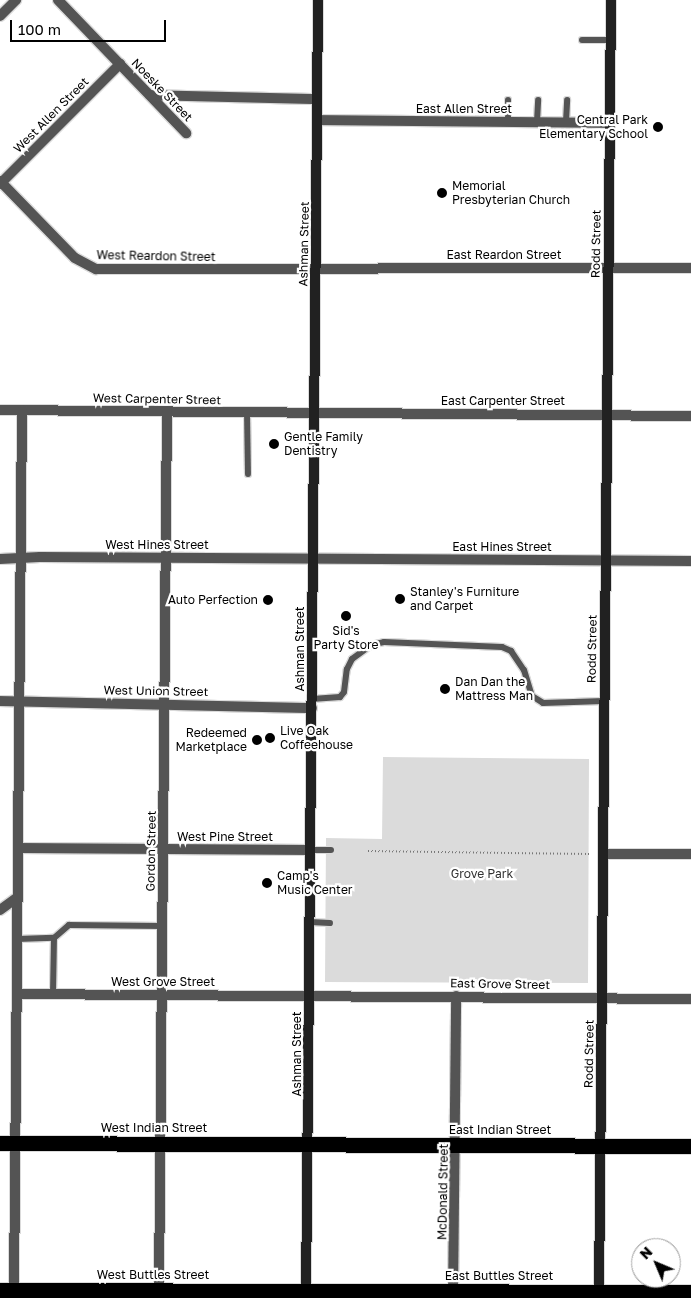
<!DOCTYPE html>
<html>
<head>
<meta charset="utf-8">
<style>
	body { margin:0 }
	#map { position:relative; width:691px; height:1298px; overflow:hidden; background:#fff; font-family:"Golos Text",sans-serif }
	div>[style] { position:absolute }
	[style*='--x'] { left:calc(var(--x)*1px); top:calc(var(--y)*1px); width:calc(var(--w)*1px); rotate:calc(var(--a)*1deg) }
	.green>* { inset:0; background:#dbdbdb }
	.path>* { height:2px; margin-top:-1px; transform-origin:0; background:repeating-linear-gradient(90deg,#767676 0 1px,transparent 0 3.5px) }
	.roads { filter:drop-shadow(1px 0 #dbdbdb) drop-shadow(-1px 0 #dbdbdb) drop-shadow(0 1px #dbdbdb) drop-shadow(0 -1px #dbdbdb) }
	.lane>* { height:6px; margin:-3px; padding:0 3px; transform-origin:3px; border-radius:3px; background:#545454 }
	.street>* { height:10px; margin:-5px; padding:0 5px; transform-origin:5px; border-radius:5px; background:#545454 }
	.secondary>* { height:10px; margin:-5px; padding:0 5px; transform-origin:5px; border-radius:5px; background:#212121 }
	.highway>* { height:15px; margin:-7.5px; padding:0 7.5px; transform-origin:7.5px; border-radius:7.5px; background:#000 }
	.dots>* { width:14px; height:14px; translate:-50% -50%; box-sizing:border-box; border:2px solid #fff; border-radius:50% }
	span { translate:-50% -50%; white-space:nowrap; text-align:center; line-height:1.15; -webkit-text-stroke:4.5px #fff; paint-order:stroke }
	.street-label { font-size:12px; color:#000 }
	.poi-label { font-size:12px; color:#000 }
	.right { translate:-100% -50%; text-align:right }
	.left { translate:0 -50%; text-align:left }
	.park-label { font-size:12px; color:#323232 }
	.north { position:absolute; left:631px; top:1238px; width:50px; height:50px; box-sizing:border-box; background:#fff; border:1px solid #999; border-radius:50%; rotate:315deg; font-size:14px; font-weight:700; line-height:20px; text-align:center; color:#000 }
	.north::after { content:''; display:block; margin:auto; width:18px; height:22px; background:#000; clip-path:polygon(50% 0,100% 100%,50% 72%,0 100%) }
	.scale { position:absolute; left:10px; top:20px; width:156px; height:22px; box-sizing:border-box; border:2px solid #000; border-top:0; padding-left:6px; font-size:15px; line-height:18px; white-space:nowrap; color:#000; -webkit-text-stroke:4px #fff; paint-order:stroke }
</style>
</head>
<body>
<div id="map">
	<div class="green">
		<i style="clip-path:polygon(383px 757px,589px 759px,588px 983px,325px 982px,326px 838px,382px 839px)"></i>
	</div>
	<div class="path">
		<i style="--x:368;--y:851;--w:222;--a:0.8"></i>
	</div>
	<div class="roads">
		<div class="lane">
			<i style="--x:582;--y:40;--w:29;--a:0"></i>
			<i style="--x:508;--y:122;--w:22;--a:-90"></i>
			<i style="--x:537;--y:122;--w:22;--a:-87"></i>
			<i style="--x:566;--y:122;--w:22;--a:-87"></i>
			<i style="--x:247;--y:412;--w:62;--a:89.1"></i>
			<i style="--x:312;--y:699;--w:28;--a:-4"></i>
			<i style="--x:340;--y:697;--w:6;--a:-51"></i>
			<i style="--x:344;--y:692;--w:23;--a:-83"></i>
			<i style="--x:347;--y:669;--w:11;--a:-63"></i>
			<i style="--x:352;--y:659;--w:24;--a:-36"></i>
			<i style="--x:371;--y:645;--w:13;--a:-13"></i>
			<i style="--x:384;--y:642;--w:118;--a:2.4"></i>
			<i style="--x:502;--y:647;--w:10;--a:24"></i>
			<i style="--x:511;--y:651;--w:23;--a:56"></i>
			<i style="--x:524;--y:670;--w:27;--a:73"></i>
			<i style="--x:532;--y:696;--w:13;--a:32"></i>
			<i style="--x:543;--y:703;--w:61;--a:-1.9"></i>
			<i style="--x:311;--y:850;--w:20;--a:0"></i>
			<i style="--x:310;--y:922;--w:20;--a:3"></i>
			<i style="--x:17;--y:939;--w:37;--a:-2"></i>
			<i style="--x:54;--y:938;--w:20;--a:-41"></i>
			<i style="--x:69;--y:925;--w:93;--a:0.6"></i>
			<i style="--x:53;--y:994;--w:56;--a:-89"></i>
		</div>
		<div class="street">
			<i style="--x:58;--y:0;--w:185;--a:46.1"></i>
			<i style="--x:0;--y:16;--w:23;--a:-45"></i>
			<i style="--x:150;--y:95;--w:167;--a:1.4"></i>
			<i style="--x:317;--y:120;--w:293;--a:0.6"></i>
			<i style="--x:0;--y:181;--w:107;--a:45.8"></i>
			<i style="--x:75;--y:258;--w:24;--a:28"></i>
			<i style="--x:96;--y:269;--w:595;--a:-0.1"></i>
			<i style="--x:0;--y:184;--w:170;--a:-45"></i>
			<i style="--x:0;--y:410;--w:691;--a:0.5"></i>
			<i style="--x:0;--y:559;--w:40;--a:-2.9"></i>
			<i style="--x:40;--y:557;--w:651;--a:0.35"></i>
			<i style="--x:0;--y:701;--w:312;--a:1.3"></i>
			<i style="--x:18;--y:848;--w:293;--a:0.4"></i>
			<i style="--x:603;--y:854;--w:88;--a:0"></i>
			<i style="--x:0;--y:910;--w:22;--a:-36"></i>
			<i style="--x:17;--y:994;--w:674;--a:0.43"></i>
			<i style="--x:14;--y:1290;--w:880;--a:-89.48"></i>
			<i style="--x:159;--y:1290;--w:878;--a:-89.48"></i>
			<i style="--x:453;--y:1297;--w:301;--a:-89.4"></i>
		</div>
		<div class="secondary">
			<i style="--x:599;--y:1296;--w:1296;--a:-89.47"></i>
			<i style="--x:306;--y:1297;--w:1297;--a:-89.47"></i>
		</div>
		<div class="highway">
			<i style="--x:0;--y:1143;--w:691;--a:0.25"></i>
			<i style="--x:0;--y:1290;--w:691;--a:0.17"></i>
		</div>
	</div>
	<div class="dots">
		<i style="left:658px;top:127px;background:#000"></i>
		<i style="left:442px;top:193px;background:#000"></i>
		<i style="left:274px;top:444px;background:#000"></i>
		<i style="left:400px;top:599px;background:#000"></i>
		<i style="left:268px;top:600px;background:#000"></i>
		<i style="left:346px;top:616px;background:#000"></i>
		<i style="left:445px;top:689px;background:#000"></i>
		<i style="left:270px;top:738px;background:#000"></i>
		<i style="left:257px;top:740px;background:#000"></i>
		<i style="left:267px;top:883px;background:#000"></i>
	</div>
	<div class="street-label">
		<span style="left:162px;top:90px;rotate:46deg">Noeske Street</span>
		<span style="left:464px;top:109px">East Allen Street</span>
		<span style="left:51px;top:115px;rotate:-45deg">West Allen Street</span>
		<span style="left:304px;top:244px;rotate:-89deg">Ashman Street</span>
		<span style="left:596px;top:244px;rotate:-89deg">Rodd Street</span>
		<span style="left:504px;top:255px">East Reardon Street</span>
		<span style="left:156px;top:256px;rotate:1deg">West Reardon Street</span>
		<span style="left:157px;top:399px;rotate:1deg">West Carpenter Street</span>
		<span style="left:503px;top:401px">East Carpenter Street</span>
		<span style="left:157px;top:545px">West Hines Street</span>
		<span style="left:502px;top:547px">East Hines Street</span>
		<span style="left:300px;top:649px;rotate:-90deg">Ashman Street</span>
		<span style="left:592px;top:649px;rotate:-89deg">Rodd Street</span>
		<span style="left:156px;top:691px;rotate:1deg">West Union Street</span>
		<span style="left:225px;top:837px">West Pine Street</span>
		<span style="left:151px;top:851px;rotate:-89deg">Gordon Street</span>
		<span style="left:163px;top:982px">West Grove Street</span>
		<span style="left:500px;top:984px;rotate:1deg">East Grove Street</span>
		<span style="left:297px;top:1054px;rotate:-90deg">Ashman Street</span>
		<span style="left:589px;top:1054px;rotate:-89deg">Rodd Street</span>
		<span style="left:154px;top:1128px">West Indian Street</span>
		<span style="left:500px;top:1130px">East Indian Street</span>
		<span style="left:443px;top:1192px;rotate:-89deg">McDonald Street</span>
		<span style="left:153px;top:1275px">West Buttles Street</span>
		<span style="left:499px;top:1276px">East Buttles Street</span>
	</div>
	<div class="poi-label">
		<span class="right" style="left:648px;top:127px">Central Park<br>Elementary School</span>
		<span class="left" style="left:452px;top:193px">Memorial<br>Presbyterian Church</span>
		<span class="left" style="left:284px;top:444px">Gentle Family<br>Dentistry</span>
		<span class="left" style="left:410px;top:599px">Stanley's Furniture<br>and Carpet</span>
		<span class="right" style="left:258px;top:600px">Auto Perfection</span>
		<span style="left:346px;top:638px">Sid's<br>Party Store</span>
		<span class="left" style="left:455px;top:689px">Dan Dan the<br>Mattress Man</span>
		<span class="left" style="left:280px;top:738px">Live Oak<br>Coffeehouse</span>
		<span class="right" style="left:247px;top:740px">Redeemed<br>Marketplace</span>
		<span class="left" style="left:277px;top:883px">Camp's<br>Music Center</span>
	</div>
	<div class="park-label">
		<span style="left:482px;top:874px">Grove Park</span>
	</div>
	<div class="north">N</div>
	<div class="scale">100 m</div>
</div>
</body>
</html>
